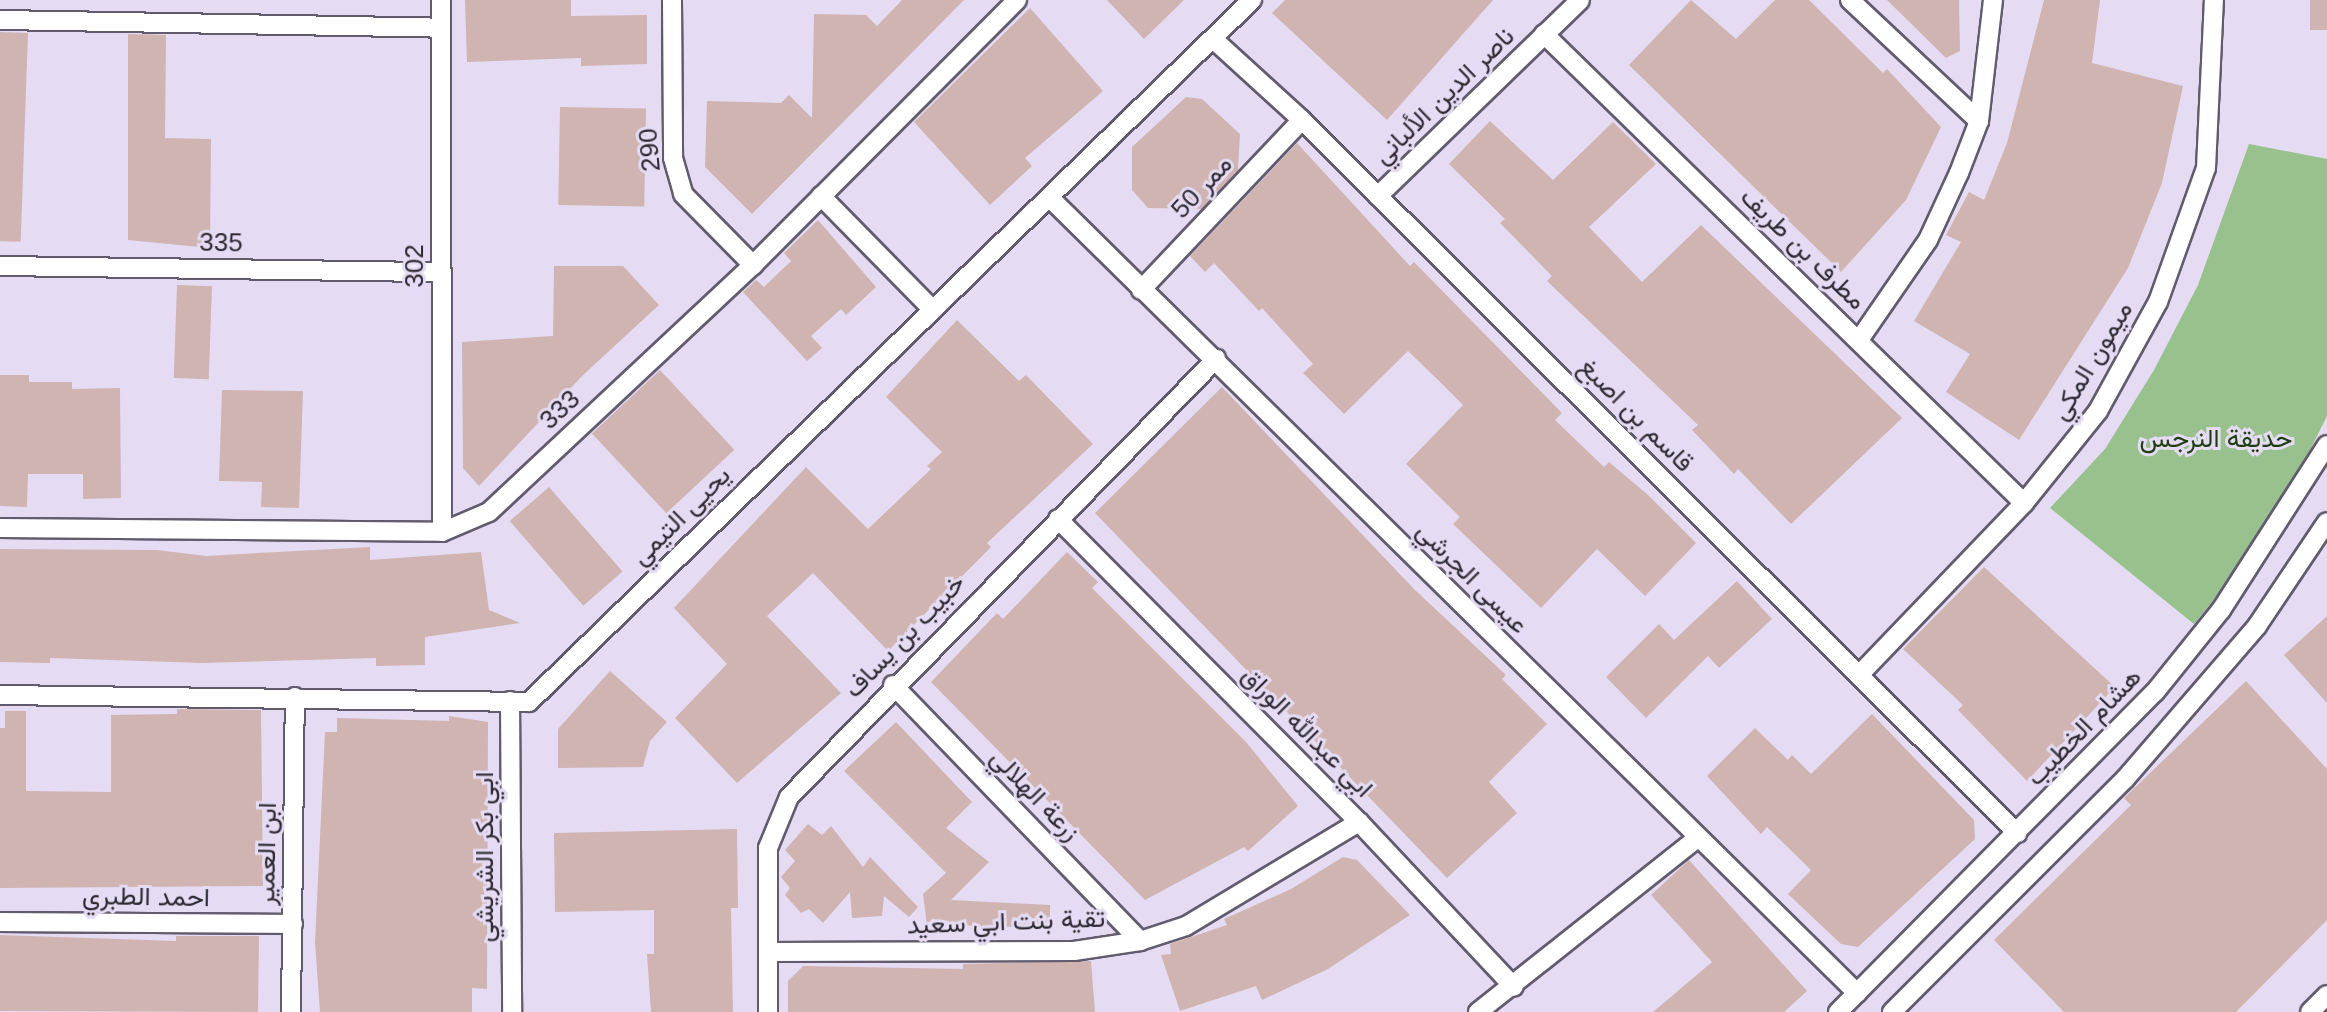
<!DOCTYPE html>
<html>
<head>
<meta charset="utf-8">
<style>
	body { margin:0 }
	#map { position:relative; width:2327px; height:1012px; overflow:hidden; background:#e5dcf4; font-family:Arial,Vazirmatn,sans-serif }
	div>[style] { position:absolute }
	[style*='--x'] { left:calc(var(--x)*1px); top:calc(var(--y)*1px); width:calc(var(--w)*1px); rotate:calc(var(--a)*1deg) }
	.green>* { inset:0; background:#99c18d }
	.building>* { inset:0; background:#cfb4b1; transform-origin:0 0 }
	.roads { filter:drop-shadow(2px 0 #625b6e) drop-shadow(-2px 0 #625b6e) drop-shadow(0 2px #625b6e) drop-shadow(0 -2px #625b6e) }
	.minor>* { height:18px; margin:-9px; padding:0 9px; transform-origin:9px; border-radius:9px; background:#fff }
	span { translate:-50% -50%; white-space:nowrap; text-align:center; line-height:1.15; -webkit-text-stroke:6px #e5dcf4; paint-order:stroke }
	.street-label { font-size:26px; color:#2e2a33 }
	.park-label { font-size:26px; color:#1e3e11 }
</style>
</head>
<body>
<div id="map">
	<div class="green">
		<i style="clip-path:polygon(2249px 144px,2327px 159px,2327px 416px,2293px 484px,2233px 576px,2194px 624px,2050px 508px,2105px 449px,2154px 370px,2198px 285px)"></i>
	</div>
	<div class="building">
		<i style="clip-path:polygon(465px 0,571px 0,571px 16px,647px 15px,647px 64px,581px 66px,581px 58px,467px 62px)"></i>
		<i style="clip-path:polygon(902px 0,964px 0,752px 214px,705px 167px,707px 101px,781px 103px,789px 95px,812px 118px,814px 14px,866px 15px,877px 26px)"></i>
		<i style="clip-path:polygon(1107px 0,1184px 0,1144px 39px)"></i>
		<i style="clip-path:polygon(1285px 0,1493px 0,1387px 120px,1272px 13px)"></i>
		<i style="clip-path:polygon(1691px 0,1736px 39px,1775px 0,1809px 0,1883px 73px,1887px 69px,1941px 127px,1906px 200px,1841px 272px,1629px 65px)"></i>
		<i style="clip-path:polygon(1887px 0,1959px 0,1960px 51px,1946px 58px)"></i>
		<i style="clip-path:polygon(2044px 0,2100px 0,2092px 63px,2183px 86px,2162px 183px,2128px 268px,2019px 440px,1946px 392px,1970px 354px,1914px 321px,1961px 242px,1946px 235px,1969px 192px,1984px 200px,2007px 143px)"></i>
		<i style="left:2310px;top:0;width:17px;height:30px"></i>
		<i style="clip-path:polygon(1030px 8px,1103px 91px,1025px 158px,1032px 166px,990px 205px,914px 122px)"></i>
		<i style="left:0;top:32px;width:28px;height:209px;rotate:2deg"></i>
		<i style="clip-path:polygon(128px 34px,166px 35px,165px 138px,211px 139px,210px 248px,128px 240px)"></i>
		<i style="clip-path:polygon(1186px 97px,1202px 99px,1240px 134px,1238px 170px,1202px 209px,1148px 208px,1132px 190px,1132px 147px)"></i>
		<i style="left:560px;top:107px;width:86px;height:98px;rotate:1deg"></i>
		<i style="clip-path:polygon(1490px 121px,1553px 180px,1613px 122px,1656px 164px,1589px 227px,1642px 282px,1701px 225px,1902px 418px,1791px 524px,1738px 469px,1734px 474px,1692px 430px,1698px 425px,1547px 281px,1552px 276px,1500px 223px,1505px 219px,1449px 164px)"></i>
		<i style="clip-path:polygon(1297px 143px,1410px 266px,1414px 262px,1562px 413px,1555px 420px,1604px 467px,1609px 462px,1648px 495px,1696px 543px,1645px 596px,1597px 549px,1541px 608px,1453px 524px,1460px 517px,1406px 464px,1463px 405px,1438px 380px,1408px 351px,1344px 414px,1303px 373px,1313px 364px,1262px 308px,1259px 311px,1214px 263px,1205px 272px,1190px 256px)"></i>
		<i style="clip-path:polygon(818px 220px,876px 287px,846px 315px,841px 309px,811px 336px,822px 348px,807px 361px,743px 292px,756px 280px,764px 287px,791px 261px,784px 253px)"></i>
		<i style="clip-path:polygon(554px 266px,623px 266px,659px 305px,582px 376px,479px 486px,463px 468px,462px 342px,553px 336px)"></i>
		<i style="left:177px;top:285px;width:35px;height:93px;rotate:2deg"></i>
		<i style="clip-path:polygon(957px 320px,1019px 381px,1026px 375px,1093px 444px,987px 543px,991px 547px,888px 651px,813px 573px,767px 616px,841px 693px,737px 783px,675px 718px,727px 664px,674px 608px,806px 467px,868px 529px,931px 469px,927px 466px,942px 452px,886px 397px)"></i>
		<i style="left:660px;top:370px;width:109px;height:93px;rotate:47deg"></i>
		<i style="clip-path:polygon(0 375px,29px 375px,29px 382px,72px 382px,72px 389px,120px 388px,121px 498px,83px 499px,83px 474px,28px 474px,27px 507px,0 506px)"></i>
		<i style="clip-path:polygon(1222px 387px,1415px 590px,1506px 675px,1502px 679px,1547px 724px,1489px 782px,1517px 813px,1447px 878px,1095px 513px)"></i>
		<i style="clip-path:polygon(222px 390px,303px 391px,299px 508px,261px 507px,262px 482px,219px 481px)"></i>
		<i style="left:549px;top:487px;width:112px;height:52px;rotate:49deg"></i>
		<i style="clip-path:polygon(370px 547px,370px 560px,481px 552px,489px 610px,520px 623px,425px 637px,425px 665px,376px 666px,376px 658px,203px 663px,50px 658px,50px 663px,0 662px,0 549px,157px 550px,206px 556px)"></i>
		<i style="clip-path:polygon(1067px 552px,1098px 582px,1092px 588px,1246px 742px,1298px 806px,1248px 851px,1244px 847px,1145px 900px,931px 682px,997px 613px,1003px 619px)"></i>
		<i style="clip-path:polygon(1984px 567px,2115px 687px,2027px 781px,1958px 710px,1963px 705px,1903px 649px)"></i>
		<i style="clip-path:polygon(1737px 581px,1772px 619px,1719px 668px,1708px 656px,1646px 718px,1606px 677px,1659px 624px,1674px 640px)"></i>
		<i style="clip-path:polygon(2327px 616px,2327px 703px,2284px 655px)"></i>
		<i style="clip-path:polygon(610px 671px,667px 722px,650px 741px,643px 767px,558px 768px,558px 729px)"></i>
		<i style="clip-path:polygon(2246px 681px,2327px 769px,2327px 920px,2236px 1012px,2064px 1012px,1994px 940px,2131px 805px,2124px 798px)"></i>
		<i style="clip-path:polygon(177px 709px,261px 710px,263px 886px,0 888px,0 728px,5px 728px,5px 711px,26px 711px,26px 791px,111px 792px,111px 715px,177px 714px)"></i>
		<i style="clip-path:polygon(1872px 714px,1974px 820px,1975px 839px,1858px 947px,1841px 944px,1788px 894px,1811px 870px,1767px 827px,1761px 834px,1707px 776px,1755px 728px,1788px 760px,1792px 755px,1811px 774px)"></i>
		<i style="clip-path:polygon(449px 716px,488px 722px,487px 989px,472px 988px,472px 1012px,320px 1012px,315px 942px,325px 732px,337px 732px,337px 718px,449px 721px)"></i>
		<i style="clip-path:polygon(896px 722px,972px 802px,946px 828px,989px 862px,951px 900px,1050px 905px,1050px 928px,949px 925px,949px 921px,932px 919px,927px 925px,923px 894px,946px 873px,844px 771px)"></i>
		<i style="clip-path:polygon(808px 824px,822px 835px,831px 826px,863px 867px,870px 857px,918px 907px,909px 917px,884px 896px,882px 916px,852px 918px,850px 892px,823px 923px,809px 909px,801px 913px,785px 895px,790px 888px,781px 877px,795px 861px,785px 850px)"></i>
		<i style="clip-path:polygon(737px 829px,738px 908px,731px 908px,733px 1012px,651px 1012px,647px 954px,654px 954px,654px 910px,555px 912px,554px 833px)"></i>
		<i style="clip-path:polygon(1343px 857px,1357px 860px,1410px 915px,1328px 969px,1262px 1000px,1256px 986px,1180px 1011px,1161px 955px,1171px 954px,1170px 944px,1227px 925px,1224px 919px,1291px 889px)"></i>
		<i style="clip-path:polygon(1689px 860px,1807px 991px,1784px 1012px,1653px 1012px,1712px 962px,1651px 895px)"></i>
		<i style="clip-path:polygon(0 935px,176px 941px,176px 936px,259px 936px,258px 1012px,0 1011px)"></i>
		<i style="clip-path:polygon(1091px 961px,1095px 1012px,788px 1012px,788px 981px,803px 966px,963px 969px,963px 964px)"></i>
	</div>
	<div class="roads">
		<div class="minor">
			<i style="--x:441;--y:0;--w:532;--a:89.89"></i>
			<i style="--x:672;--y:0;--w:158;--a:89.6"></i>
			<i style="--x:673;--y:158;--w:37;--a:74"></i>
			<i style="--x:683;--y:194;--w:100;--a:45.4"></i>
			<i style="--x:1850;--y:0;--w:177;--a:43.2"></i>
			<i style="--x:0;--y:20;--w:441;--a:1"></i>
			<i style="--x:1544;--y:34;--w:671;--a:44.34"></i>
			<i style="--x:1213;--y:39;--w:120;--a:42.3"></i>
			<i style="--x:1302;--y:120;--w:1010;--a:44.92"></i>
			<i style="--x:821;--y:196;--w:156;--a:45.5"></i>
			<i style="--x:1378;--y:196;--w:281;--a:-44.1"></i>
			<i style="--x:1050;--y:198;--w:1133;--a:44.57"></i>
			<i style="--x:0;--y:266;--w:441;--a:0.8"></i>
			<i style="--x:1141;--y:290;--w:234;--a:-46.6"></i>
			<i style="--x:1859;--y:340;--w:121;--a:-55.4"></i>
			<i style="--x:1928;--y:240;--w:74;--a:-65.2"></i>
			<i style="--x:1959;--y:173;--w:56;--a:-69"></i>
			<i style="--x:1979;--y:121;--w:122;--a:-83.4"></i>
			<i style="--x:1058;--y:519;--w:427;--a:45.2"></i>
			<i style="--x:1359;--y:822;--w:226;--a:46.8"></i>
			<i style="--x:0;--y:528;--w:442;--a:0.5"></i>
			<i style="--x:442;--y:532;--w:51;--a:-23.1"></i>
			<i style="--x:489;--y:512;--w:362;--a:-43.1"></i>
			<i style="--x:753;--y:265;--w:374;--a:-45.1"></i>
			<i style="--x:1860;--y:674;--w:237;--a:-46.2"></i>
			<i style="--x:2024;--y:503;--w:118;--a:-51.2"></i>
			<i style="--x:2098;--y:411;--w:124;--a:-61.2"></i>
			<i style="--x:2158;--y:302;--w:142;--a:-70.3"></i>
			<i style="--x:2206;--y:168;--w:168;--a:-87.3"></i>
			<i style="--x:893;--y:685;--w:356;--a:46"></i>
			<i style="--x:0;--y:695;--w:529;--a:0.76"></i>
			<i style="--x:529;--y:702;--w:1008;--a:-44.16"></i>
			<i style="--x:510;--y:701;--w:311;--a:89.6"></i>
			<i style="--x:0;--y:922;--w:293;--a:0.4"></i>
			<i style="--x:768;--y:952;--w:306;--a:-0.2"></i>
			<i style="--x:1074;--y:951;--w:67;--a:-8.6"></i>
			<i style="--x:1140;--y:941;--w:48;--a:-18.1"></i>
			<i style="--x:1186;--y:926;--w:202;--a:-31"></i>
			<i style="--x:291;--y:1012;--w:315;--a:-89.3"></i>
			<i style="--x:768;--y:1012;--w:164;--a:-90"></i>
			<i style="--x:768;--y:848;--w:55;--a:-67.6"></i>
			<i style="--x:789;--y:797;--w:612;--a:-45.73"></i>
			<i style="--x:1478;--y:1012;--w:278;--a:-38.4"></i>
			<i style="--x:1838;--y:1012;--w:450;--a:-45.3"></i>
			<i style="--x:2155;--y:692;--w:105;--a:-51.2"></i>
			<i style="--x:2221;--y:610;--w:196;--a:-57.3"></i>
			<i style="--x:1892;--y:1012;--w:330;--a:-45"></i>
			<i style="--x:2125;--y:779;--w:202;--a:-49.2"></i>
			<i style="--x:2257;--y:626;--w:125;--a:-56.1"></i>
			<i style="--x:2310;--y:1012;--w:24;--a:-45"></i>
		</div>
	</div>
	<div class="street-label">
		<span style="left:1444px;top:96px;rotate:-44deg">ناصر الدين الألباني</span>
		<span style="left:650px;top:150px;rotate:-95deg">290</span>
		<span style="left:1202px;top:187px;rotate:-47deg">ممر 50</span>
		<span style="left:221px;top:243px;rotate:1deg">335</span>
		<span style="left:1803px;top:249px;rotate:44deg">مطرف بن طريف</span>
		<span style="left:415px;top:266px;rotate:-90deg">302</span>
		<span style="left:2092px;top:361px;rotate:-59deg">ميمون المكي</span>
		<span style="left:560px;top:410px;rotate:-43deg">333</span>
		<span style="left:1636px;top:415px;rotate:45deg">قاسم بن اصبغ</span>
		<span style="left:681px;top:516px;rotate:-45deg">يحيى التيمي</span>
		<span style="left:1472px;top:578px;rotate:45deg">عيسى الجرشي</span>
		<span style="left:905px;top:636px;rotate:-46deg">خبيب بن يساف</span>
		<span style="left:2084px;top:727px;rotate:-46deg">هشام الخطيب</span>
		<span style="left:1307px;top:732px;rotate:45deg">ابي عبدالله الوراق</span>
		<span style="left:1035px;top:795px;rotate:46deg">زرعة الهلالي</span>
		<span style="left:267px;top:854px;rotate:-89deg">ابن العمير</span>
		<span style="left:485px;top:857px;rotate:-90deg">ابي بكر الشريشي</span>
		<span style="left:146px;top:897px;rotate:1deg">احمد الطبري</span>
		<span style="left:1006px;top:922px;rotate:-2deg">تقية بنت ابي سعيد</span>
	</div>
	<div class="park-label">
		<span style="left:2216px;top:439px">حديقة النرجس</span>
	</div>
</div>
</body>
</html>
